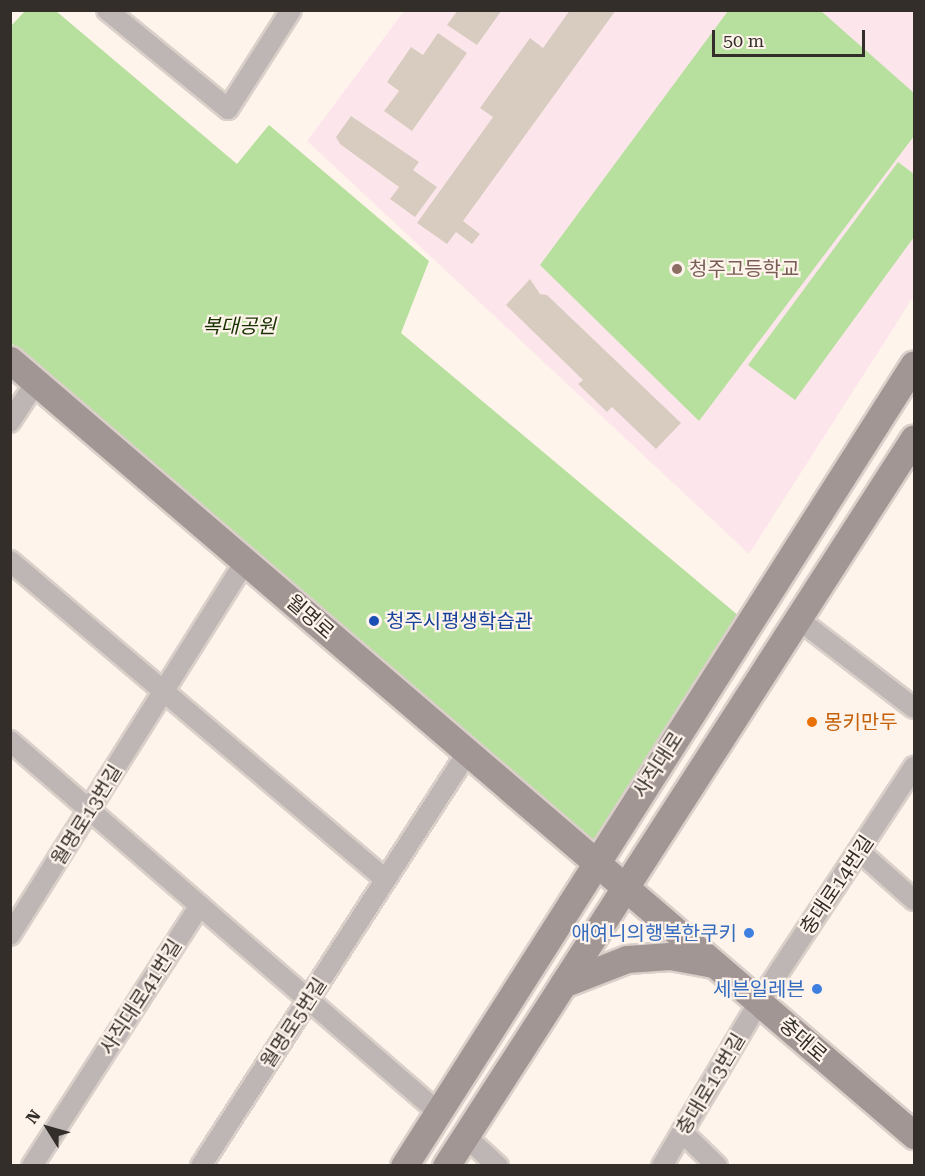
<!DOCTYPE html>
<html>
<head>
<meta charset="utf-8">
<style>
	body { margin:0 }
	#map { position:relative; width:925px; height:1176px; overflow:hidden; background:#fff4ec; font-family:"Roboto Serif","Noto Sans KR",serif }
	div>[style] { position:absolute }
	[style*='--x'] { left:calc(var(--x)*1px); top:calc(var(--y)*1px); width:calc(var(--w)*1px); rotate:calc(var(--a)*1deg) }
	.education>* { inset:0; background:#fce6eb }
	.green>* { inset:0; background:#b7df9d }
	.building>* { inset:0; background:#d8ccc1 }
	.roads { filter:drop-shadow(2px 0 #dad0c9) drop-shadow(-2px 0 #dad0c9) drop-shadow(0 2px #dad0c9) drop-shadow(0 -2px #dad0c9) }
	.street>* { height:20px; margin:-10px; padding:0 10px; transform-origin:10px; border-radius:10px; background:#beb6b5 }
	.secondary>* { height:27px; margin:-13.5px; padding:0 13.5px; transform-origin:13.5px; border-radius:13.5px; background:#a29695 }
	.dots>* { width:16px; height:16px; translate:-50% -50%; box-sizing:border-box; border:3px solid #fff4ec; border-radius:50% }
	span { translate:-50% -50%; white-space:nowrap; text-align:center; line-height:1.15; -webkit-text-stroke:4.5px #fff4ec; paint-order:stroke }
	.education-label { font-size:20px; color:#785e54 }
	.left { translate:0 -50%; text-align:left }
	.park-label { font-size:20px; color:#183300; font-style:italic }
	.street-label { font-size:20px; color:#332e2a }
	.transit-label { font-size:20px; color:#164399 }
	.food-label { font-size:20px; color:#c56008 }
	.shop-label { font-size:20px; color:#366cbe }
	.right { translate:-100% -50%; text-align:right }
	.frame { position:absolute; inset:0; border:12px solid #332e2a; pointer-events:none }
	.north { position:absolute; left:18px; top:1098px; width:60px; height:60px; -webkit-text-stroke:4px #fff4ec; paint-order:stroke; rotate:307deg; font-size:16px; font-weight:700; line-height:24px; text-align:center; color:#332e2a }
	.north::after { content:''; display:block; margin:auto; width:21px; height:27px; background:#332e2a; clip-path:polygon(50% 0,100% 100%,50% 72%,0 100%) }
	.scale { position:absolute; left:712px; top:30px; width:153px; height:27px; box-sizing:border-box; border:3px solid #332e2a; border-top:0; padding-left:8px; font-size:18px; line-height:21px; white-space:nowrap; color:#332e2a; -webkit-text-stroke:4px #fff4ec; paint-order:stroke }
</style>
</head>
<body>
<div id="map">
	<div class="education">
		<i style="clip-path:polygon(404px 11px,914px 11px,914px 296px,749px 554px,307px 141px)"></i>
	</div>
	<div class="green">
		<i style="clip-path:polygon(25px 11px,56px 11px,237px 164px,269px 125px,429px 261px,401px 333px,739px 616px,590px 846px,11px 343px,11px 26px)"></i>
		<i style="clip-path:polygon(728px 11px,821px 11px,914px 93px,914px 136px,699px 421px,540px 265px)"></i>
		<i style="clip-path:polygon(898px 162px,914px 174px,914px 237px,795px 400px,748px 365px)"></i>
	</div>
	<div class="building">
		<i style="clip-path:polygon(458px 10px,502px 10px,477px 45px,447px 25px)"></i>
		<i style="clip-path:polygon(570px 10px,616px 10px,463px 221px,480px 234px,472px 244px,456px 232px,447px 244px,417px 223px,493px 117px,480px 108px,530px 38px,543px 48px)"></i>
		<i style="clip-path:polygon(438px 33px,467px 53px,412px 131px,384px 111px,399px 91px,387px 82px,411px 47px,423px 55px)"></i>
		<i style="clip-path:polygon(351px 116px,419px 162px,413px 170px,437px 187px,415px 217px,390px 199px,399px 187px,340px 144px,336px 137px)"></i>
		<i style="clip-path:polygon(530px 279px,540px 294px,547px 295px,681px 423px,656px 449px,612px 407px,607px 412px,578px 384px,583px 380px,506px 305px)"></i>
	</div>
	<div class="roads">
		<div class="street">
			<i style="--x:107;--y:10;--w:156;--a:39.3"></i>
			<i style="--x:228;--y:109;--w:117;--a:-57.5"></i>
			<i style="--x:10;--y:422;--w:48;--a:-57"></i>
			<i style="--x:10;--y:561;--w:490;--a:40.3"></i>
			<i style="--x:798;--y:619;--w:146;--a:37.5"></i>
			<i style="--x:10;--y:741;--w:566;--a:40.92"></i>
			<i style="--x:859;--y:851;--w:74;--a:41.7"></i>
			<i style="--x:10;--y:935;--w:441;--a:-57.8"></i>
			<i style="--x:682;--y:1132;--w:49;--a:44.2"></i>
			<i style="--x:465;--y:1136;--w:45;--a:42.3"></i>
			<i style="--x:32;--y:1166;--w:310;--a:-57.2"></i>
			<i style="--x:201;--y:1166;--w:493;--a:-57.2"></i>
			<i style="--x:662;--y:1166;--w:191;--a:-59.4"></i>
			<i style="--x:759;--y:1002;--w:282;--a:-56.6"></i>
		</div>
		<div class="secondary">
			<i style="--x:10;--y:360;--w:1191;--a:40.61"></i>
			<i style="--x:563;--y:984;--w:69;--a:-21.3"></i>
			<i style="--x:627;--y:959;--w:43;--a:-4"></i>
			<i style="--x:670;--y:956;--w:44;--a:10.5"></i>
			<i style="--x:404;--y:1166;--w:950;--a:-57.55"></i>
			<i style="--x:446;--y:1166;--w:865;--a:-57.26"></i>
		</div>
	</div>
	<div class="dots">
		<i style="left:677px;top:269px;background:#8d6e63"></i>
		<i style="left:374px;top:621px;background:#1a4fb4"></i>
		<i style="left:812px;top:722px;background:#e8710a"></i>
		<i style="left:749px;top:933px;background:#3f7fe0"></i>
		<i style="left:817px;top:989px;background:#3f7fe0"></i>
	</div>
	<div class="education-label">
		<span class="left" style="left:689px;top:269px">청주고등학교</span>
	</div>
	<div class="park-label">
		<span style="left:239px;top:326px">복대공원</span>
	</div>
	<div class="street-label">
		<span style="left:310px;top:617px;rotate:41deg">월명로</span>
		<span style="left:658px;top:765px;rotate:-57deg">사직대로</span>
		<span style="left:87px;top:815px;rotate:-58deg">월명로13번길</span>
		<span style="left:837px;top:885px;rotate:-56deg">충대로14번길</span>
		<span style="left:141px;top:997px;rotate:-57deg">사직대로41번길</span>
		<span style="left:294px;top:1023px;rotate:-57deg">월명로5번길</span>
		<span style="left:803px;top:1040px;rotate:41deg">충대로</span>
		<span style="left:711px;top:1084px;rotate:-59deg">충대로13번길</span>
	</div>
	<div class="transit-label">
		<span class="left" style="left:386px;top:621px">청주시평생학습관</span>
	</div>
	<div class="food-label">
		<span class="left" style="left:824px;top:722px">몽키만두</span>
	</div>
	<div class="shop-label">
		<span class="right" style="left:737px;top:933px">애여니의행복한쿠키</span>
		<span class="right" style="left:805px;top:989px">세븐일레븐</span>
	</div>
	<div class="frame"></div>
	<div class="north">N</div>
	<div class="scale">50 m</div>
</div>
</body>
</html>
